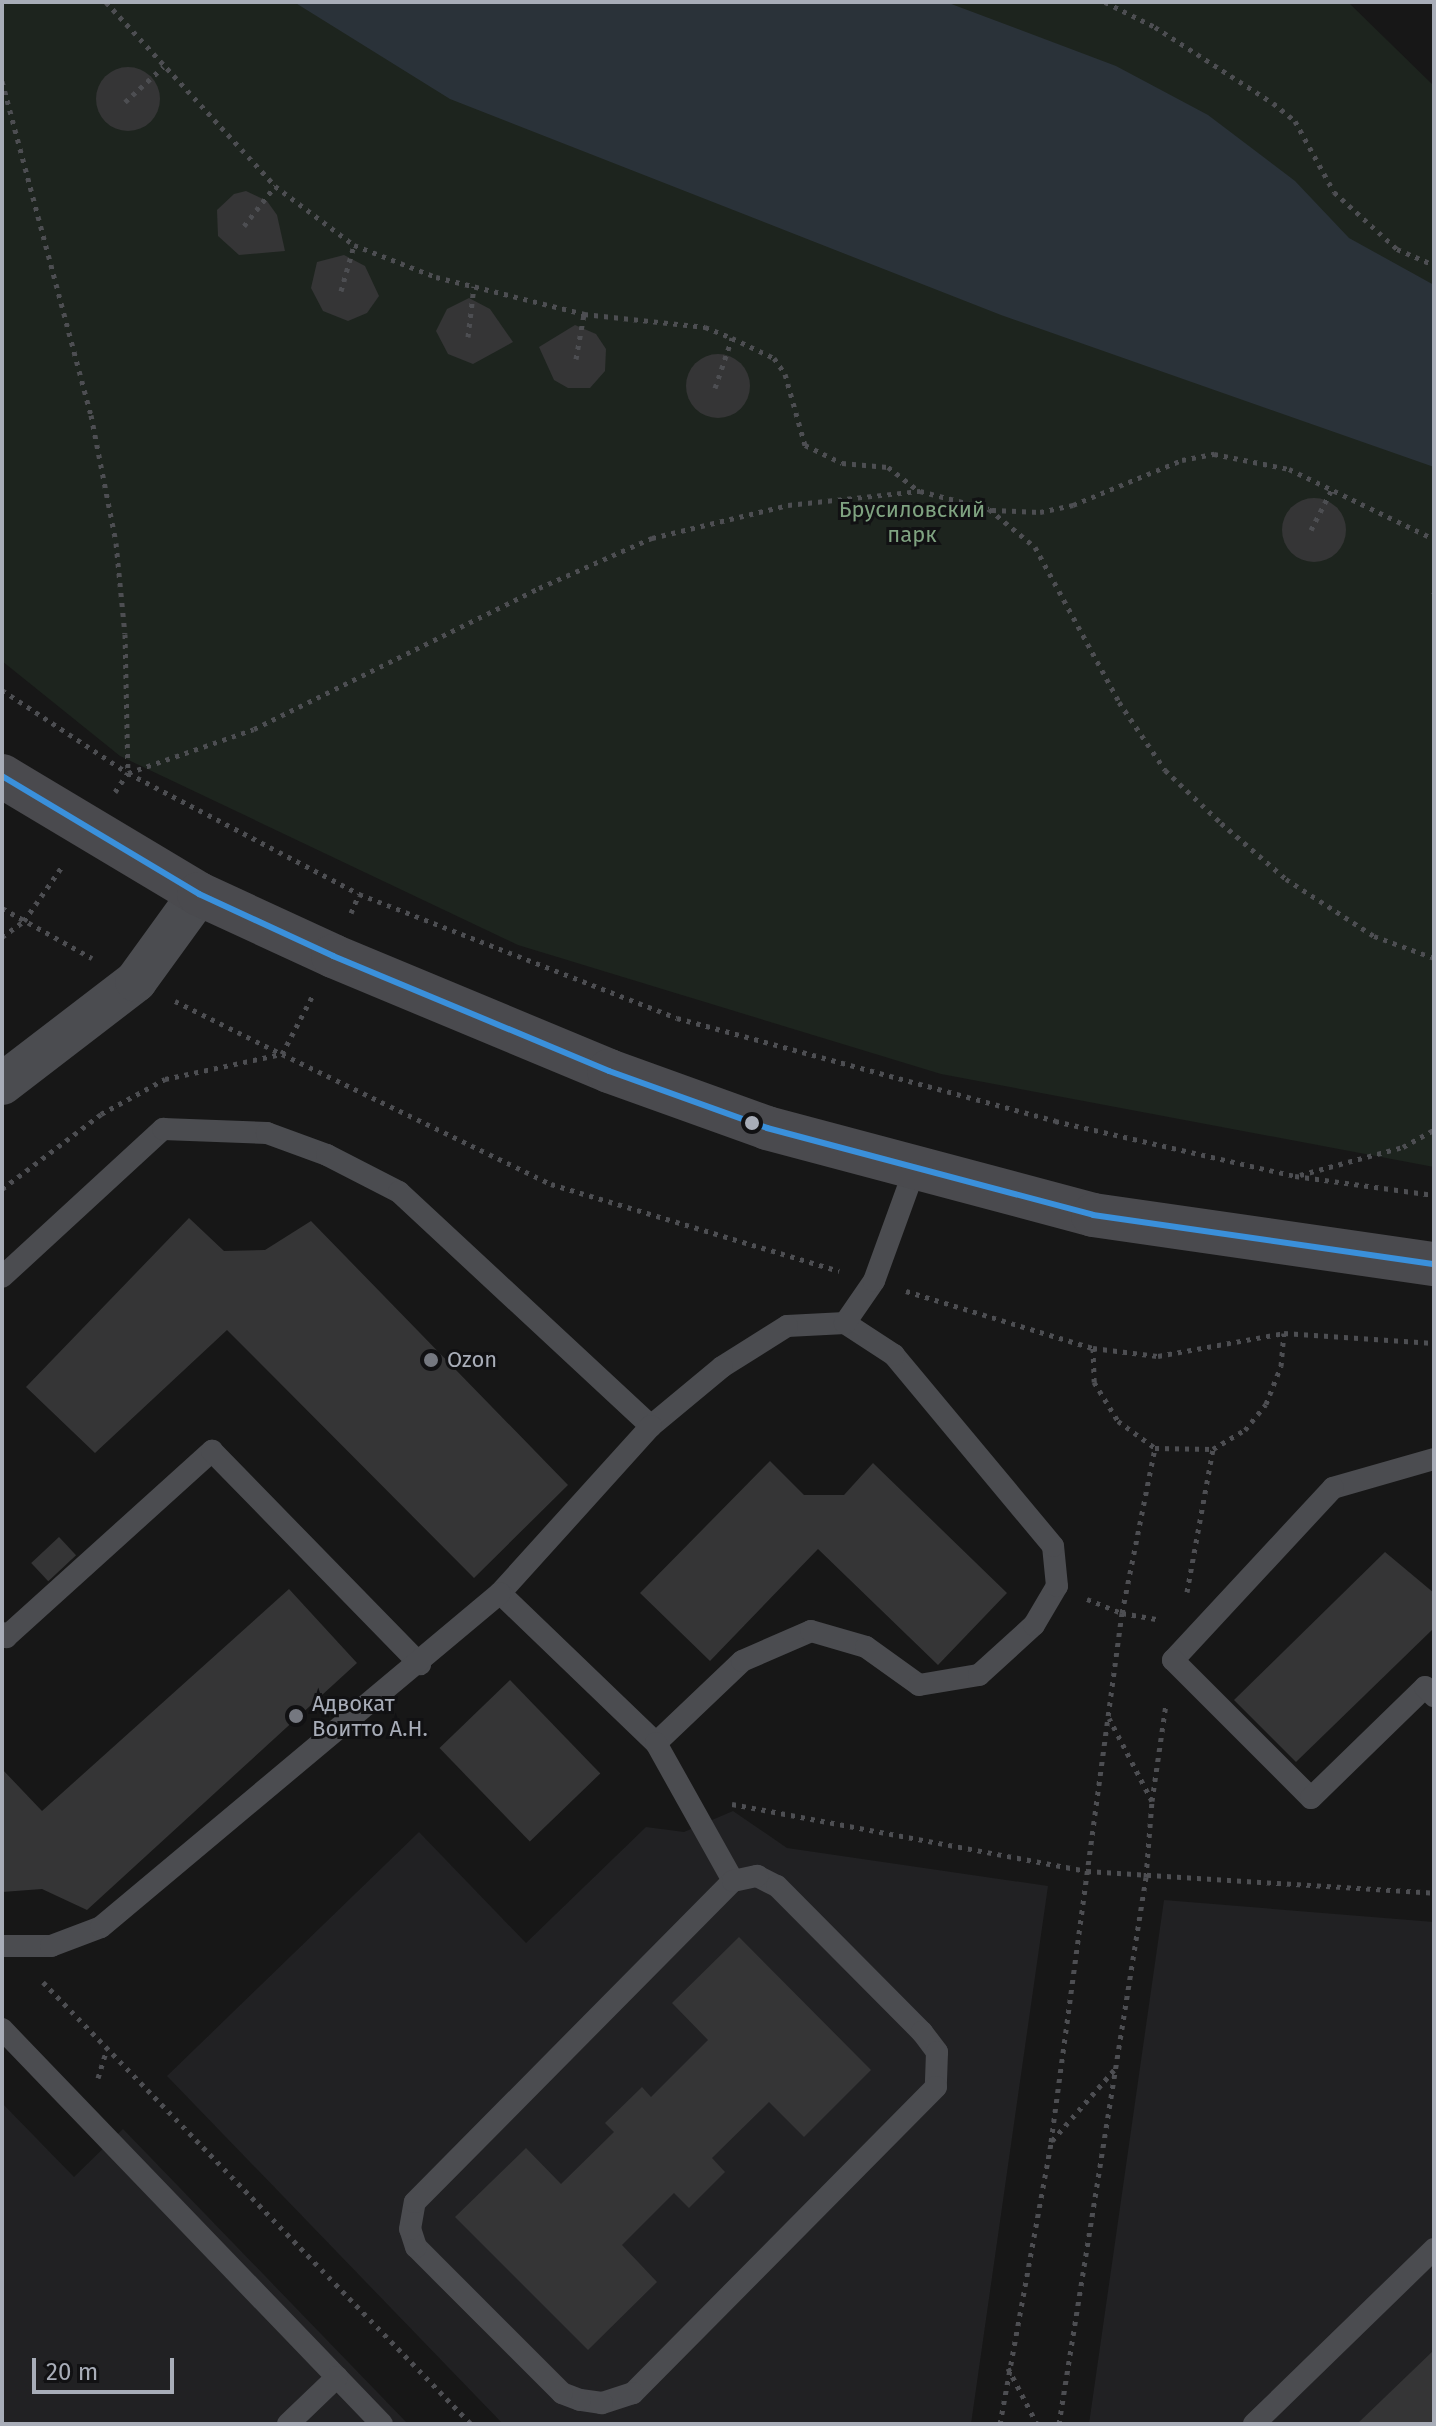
<!DOCTYPE html>
<html>
<head>
<meta charset="utf-8">
<style>
	body { margin:0 }
	#map { position:relative; width:1436px; height:2426px; overflow:hidden; background:#171717; font-family:"Fira Sans",sans-serif }
	div>[style] { position:absolute }
	[style*='--x'] { left:calc(var(--x)*1px); top:calc(var(--y)*1px); width:calc(var(--w)*1px); rotate:calc(var(--a)*1deg) }
	.built>* { inset:0; background:#212123 }
	.green>* { inset:0; background:#1d241e }
	.water>* { inset:0; background:#2a3239 }
	.building>* { inset:0; background:#353536; transform-origin:0 0 }
	.round { border-radius:50% }
	.path>* { height:5px; margin-top:-2.5px; transform-origin:0; background:repeating-linear-gradient(90deg,#4d4e52 0 4px,transparent 0 10px) }
	.lane>* { height:22px; margin:-11px; padding:0 11px; transform-origin:11px; border-radius:11px; background:#4b4c50 }
	.street>* { height:42px; margin:-21px; padding:0 21px; transform-origin:21px; border-radius:21px; background:#4b4c50 }
	.secondary>* { height:44px; margin:-22px; padding:0 22px; transform-origin:22px; border-radius:22px; background:#4a4a4e }
	.bus-1>* { height:6px; margin:-3px; padding:0 3px; transform-origin:3px; border-radius:3px; background:#3a90db }
	.dots>* { width:22px; height:22px; translate:-50% -50%; box-sizing:border-box; border:4px solid #111113; border-radius:50% }
	span { translate:-50% -50%; white-space:nowrap; text-align:center; line-height:1.15; -webkit-text-stroke:6px #111113; paint-order:stroke }
	.park-label { font-size:22px; color:#7fa381 }
	.poi-label { font-size:22px; color:#a8adb8 }
	.left { translate:0 -50%; text-align:left }
	.frame { position:absolute; inset:0; border:4px solid #a8adb8; pointer-events:none }
	.scale { position:absolute; left:32px; top:2358px; width:142px; height:36px; box-sizing:border-box; border:4px solid #a8adb8; border-top:0; padding-left:10px; font-size:24px; line-height:28px; white-space:nowrap; color:#a8adb8; -webkit-text-stroke:6px #111113; paint-order:stroke }
</style>
</head>
<body>
<div id="map">
	<div class="built">
		<i style="clip-path:polygon(733px 1811px,787px 1848px,1048px 1886px,971px 2424px,503px 2424px,167px 2076px,419px 1832px,526px 1943px,646px 1827px,684px 1832px)"></i>
		<i style="clip-path:polygon(1164px 1900px,1434px 1922px,1434px 2424px,1089px 2424px)"></i>
		<i style="clip-path:polygon(2px 2103px,74px 2177px,123px 2129px,408px 2424px,2px 2424px)"></i>
	</div>
	<div class="green">
		<i style="clip-path:polygon(2px 2px,1348px 2px,1434px 86px,1434px 1167px,941px 1074px,518px 945px,120px 756px,2px 661px)"></i>
	</div>
	<div class="water">
		<i style="clip-path:polygon(294px 2px,946px 2px,1116px 66px,1208px 115px,1295px 181px,1349px 238px,1434px 285px,1434px 467px,1001px 315px,450px 99px)"></i>
	</div>
	<div class="building">
		<i class="round" style="left:96px;top:67px;width:64px;height:64px"></i>
		<i style="clip-path:polygon(246px 191px,267px 201px,277px 215px,285px 251px,239px 255px,218px 236px,217px 210px,234px 194px)"></i>
		<i style="clip-path:polygon(344px 255px,365px 266px,379px 296px,367px 313px,348px 321px,323px 311px,311px 288px,317px 262px)"></i>
		<i style="clip-path:polygon(469px 298px,490px 309px,513px 342px,473px 364px,448px 354px,436px 331px,447px 309px)"></i>
		<i style="clip-path:polygon(575px 325px,596px 334px,606px 349px,605px 371px,590px 388px,568px 388px,554px 380px,539px 347px)"></i>
		<i class="round" style="left:686px;top:354px;width:64px;height:64px"></i>
		<i class="round" style="left:1282px;top:498px;width:64px;height:64px"></i>
		<i style="clip-path:polygon(189px 1218px,224px 1251px,265px 1250px,311px 1221px,568px 1485px,474px 1578px,227px 1330px,95px 1453px,26px 1387px)"></i>
		<i style="clip-path:polygon(770px 1461px,804px 1495px,844px 1495px,873px 1463px,1007px 1593px,938px 1665px,818px 1549px,710px 1661px,640px 1593px)"></i>
		<i style="left:59px;top:1537px;width:25px;height:38px;rotate:47deg"></i>
		<i style="clip-path:polygon(1385px 1552px,1434px 1593px,1434px 1628px,1296px 1762px,1234px 1700px)"></i>
		<i style="clip-path:polygon(289px 1589px,357px 1663px,87px 1910px,42px 1889px,2px 1892px,2px 1769px,42px 1811px)"></i>
		<i style="left:510px;top:1680px;width:130px;height:98px;rotate:46deg"></i>
		<i style="clip-path:polygon(739px 1937px,871px 2070px,804px 2137px,769px 2102px,712px 2158px,725px 2172px,689px 2208px,674px 2193px,622px 2245px,657px 2282px,588px 2350px,455px 2217px,526px 2148px,561px 2184px,614px 2132px,605px 2123px,642px 2087px,651px 2097px,708px 2040px,672px 2003px)"></i>
		<i style="clip-path:polygon(1434px 2350px,1434px 2424px,1357px 2424px)"></i>
	</div>
	<div class="path">
		<i style="--x:106;--y:2;--w:250;--a:47.4"></i>
		<i style="--x:275;--y:186;--w:99;--a:36.8"></i>
		<i style="--x:354;--y:245;--w:88;--a:21.3"></i>
		<i style="--x:436;--y:277;--w:153;--a:14"></i>
		<i style="--x:584;--y:314;--w:122;--a:6.1"></i>
		<i style="--x:705;--y:327;--w:29;--a:22"></i>
		<i style="--x:732;--y:338;--w:47;--a:25.5"></i>
		<i style="--x:774;--y:358;--w:19;--a:55"></i>
		<i style="--x:785;--y:374;--w:74;--a:74.3"></i>
		<i style="--x:805;--y:445;--w:41;--a:25.9"></i>
		<i style="--x:842;--y:463;--w:46;--a:5"></i>
		<i style="--x:888;--y:467;--w:37;--a:38"></i>
		<i style="--x:1105;--y:2;--w:56;--a:26.6"></i>
		<i style="--x:1155;--y:27;--w:140;--a:32.8"></i>
		<i style="--x:1273;--y:103;--w:28;--a:39"></i>
		<i style="--x:1295;--y:121;--w:81;--a:61.2"></i>
		<i style="--x:1334;--y:192;--w:85;--a:42.1"></i>
		<i style="--x:1397;--y:249;--w:40;--a:23.4"></i>
		<i style="--x:2;--y:81;--w:346;--a:75.1"></i>
		<i style="--x:91;--y:415;--w:130;--a:78.9"></i>
		<i style="--x:116;--y:543;--w:91;--a:84.4"></i>
		<i style="--x:125;--y:634;--w:139;--a:88.8"></i>
		<i style="--x:128;--y:773;--w:133;--a:-19.2"></i>
		<i style="--x:254;--y:729;--w:318;--a:-26.3"></i>
		<i style="--x:539;--y:588;--w:124;--a:-23.9"></i>
		<i style="--x:652;--y:538;--w:140;--a:-13.6"></i>
		<i style="--x:788;--y:505;--w:133;--a:-6.1"></i>
		<i style="--x:920;--y:491;--w:71;--a:14.6"></i>
		<i style="--x:989;--y:509;--w:60;--a:39.6"></i>
		<i style="--x:1035;--y:547;--w:176;--a:61.5"></i>
		<i style="--x:1119;--y:702;--w:82;--a:55.9"></i>
		<i style="--x:1165;--y:770;--w:77;--a:43.4"></i>
		<i style="--x:1221;--y:823;--w:86;--a:40.7"></i>
		<i style="--x:1286;--y:879;--w:105;--a:32.9"></i>
		<i style="--x:1374;--y:936;--w:64;--a:20.1"></i>
		<i style="--x:125;--y:102;--w:52;--a:-42.6"></i>
		<i style="--x:244;--y:226;--w:51;--a:-52.2"></i>
		<i style="--x:341;--y:291;--w:48;--a:-74.2"></i>
		<i style="--x:468;--y:337;--w:51;--a:-83.3"></i>
		<i style="--x:576;--y:359;--w:46;--a:-79.9"></i>
		<i style="--x:715;--y:388;--w:53;--a:-71.2"></i>
		<i style="--x:992;--y:510;--w:48;--a:2.4"></i>
		<i style="--x:1040;--y:512;--w:34;--a:-12"></i>
		<i style="--x:1073;--y:505;--w:118;--a:-22.4"></i>
		<i style="--x:1182;--y:460;--w:33;--a:-11"></i>
		<i style="--x:1214;--y:454;--w:76;--a:11.3"></i>
		<i style="--x:1289;--y:469;--w:161;--a:25.8"></i>
		<i style="--x:1311;--y:530;--w:48;--a:-62.9"></i>
		<i style="--x:1433;--y:595;--w:1;--a:-45"></i>
		<i style="--x:2;--y:690;--w:151;--a:33.4"></i>
		<i style="--x:128;--y:773;--w:261;--a:27.6"></i>
		<i style="--x:359;--y:894;--w:341;--a:21.3"></i>
		<i style="--x:677;--y:1018;--w:392;--a:15.2"></i>
		<i style="--x:1055;--y:1121;--w:246;--a:12.9"></i>
		<i style="--x:1295;--y:1176;--w:140;--a:7.8"></i>
		<i style="--x:115;--y:792;--w:23;--a:-56"></i>
		<i style="--x:2;--y:908;--w:103;--a:29.1"></i>
		<i style="--x:351;--y:913;--w:21;--a:-67"></i>
		<i style="--x:2;--y:937;--w:27;--a:-36"></i>
		<i style="--x:24;--y:921;--w:68;--a:-55.1"></i>
		<i style="--x:175;--y:1001;--w:119;--a:26.4"></i>
		<i style="--x:282;--y:1054;--w:67;--a:-62.3"></i>
		<i style="--x:1300;--y:1175;--w:107;--a:-15.2"></i>
		<i style="--x:1403;--y:1147;--w:35;--a:-29"></i>
		<i style="--x:2;--y:1189;--w:124;--a:-37.1"></i>
		<i style="--x:101;--y:1114;--w:73;--a:-28.7"></i>
		<i style="--x:165;--y:1079;--w:120;--a:-12.1"></i>
		<i style="--x:282;--y:1054;--w:299;--a:25.8"></i>
		<i style="--x:551;--y:1184;--w:301;--a:16.8"></i>
		<i style="--x:906;--y:1291;--w:195;--a:17"></i>
		<i style="--x:1093;--y:1348;--w:65;--a:7"></i>
		<i style="--x:1158;--y:1356;--w:128;--a:-10.3"></i>
		<i style="--x:1284;--y:1333;--w:150;--a:3.8"></i>
		<i style="--x:1093;--y:1348;--w:34;--a:88"></i>
		<i style="--x:1094;--y:1382;--w:46;--a:58.4"></i>
		<i style="--x:1118;--y:1421;--w:46;--a:36.1"></i>
		<i style="--x:1155;--y:1448;--w:58;--a:1"></i>
		<i style="--x:1213;--y:1449;--w:37;--a:-31"></i>
		<i style="--x:1245;--y:1430;--w:33;--a:-51"></i>
		<i style="--x:1266;--y:1404;--w:41;--a:-68.5"></i>
		<i style="--x:1281;--y:1366;--w:33;--a:-85"></i>
		<i style="--x:1187;--y:1592;--w:145;--a:-79.7"></i>
		<i style="--x:1087;--y:1599;--w:38;--a:22"></i>
		<i style="--x:1122;--y:1613;--w:168;--a:-78.7"></i>
		<i style="--x:1152;--y:1801;--w:98;--a:-81.8"></i>
		<i style="--x:732;--y:1804;--w:361;--a:10.7"></i>
		<i style="--x:1087;--y:1871;--w:348;--a:3.6"></i>
		<i style="--x:43;--y:1982;--w:615;--a:45.92"></i>
		<i style="--x:1114;--y:2070;--w:96;--a:131.2"></i>
		<i style="--x:1051;--y:2142;--w:534;--a:-82.36"></i>
		<i style="--x:1122;--y:1613;--w:39;--a:10"></i>
		<i style="--x:98;--y:2078;--w:31;--a:-73"></i>
		<i style="--x:1008;--y:2368;--w:63;--a:62.6"></i>
		<i style="--x:1000;--y:2424;--w:287;--a:-79.7"></i>
		<i style="--x:1059;--y:2424;--w:554;--a:-80.96"></i>
		<i style="--x:1146;--y:1877;--w:76;--a:-85.5"></i>
		<i style="--x:1152;--y:1801;--w:93;--a:-117.4"></i>
	</div>
	<div class="lane">
		<i style="--x:2;--y:1277;--w:219;--a:-42.6"></i>
		<i style="--x:163;--y:1129;--w:104;--a:2.2"></i>
		<i style="--x:267;--y:1133;--w:64;--a:20.1"></i>
		<i style="--x:327;--y:1155;--w:81;--a:27.2"></i>
		<i style="--x:399;--y:1192;--w:344;--a:42.9"></i>
		<i style="--x:845;--y:1323;--w:58;--a:177"></i>
		<i style="--x:787;--y:1326;--w:77;--a:147.8"></i>
		<i style="--x:722;--y:1367;--w:92;--a:140.3"></i>
		<i style="--x:651;--y:1426;--w:225;--a:132.1"></i>
		<i style="--x:500;--y:1593;--w:216;--a:43.9"></i>
		<i style="--x:656;--y:1743;--w:119;--a:-43.6"></i>
		<i style="--x:742;--y:1661;--w:75;--a:-23.5"></i>
		<i style="--x:811;--y:1631;--w:57;--a:16.2"></i>
		<i style="--x:866;--y:1647;--w:65;--a:35.6"></i>
		<i style="--x:919;--y:1685;--w:61;--a:-9.5"></i>
		<i style="--x:979;--y:1675;--w:74;--a:-42.3"></i>
		<i style="--x:1034;--y:1625;--w:45;--a:-59.5"></i>
		<i style="--x:1057;--y:1586;--w:40;--a:-95.7"></i>
		<i style="--x:1053;--y:1546;--w:249;--a:-129.8"></i>
		<i style="--x:894;--y:1355;--w:59;--a:-146.9"></i>
		<i style="--x:845;--y:1323;--w:51;--a:-55.4"></i>
		<i style="--x:874;--y:1281;--w:117;--a:-70"></i>
		<i style="--x:1434;--y:1459;--w:105;--a:164"></i>
		<i style="--x:1333;--y:1488;--w:235;--a:132.9"></i>
		<i style="--x:1173;--y:1660;--w:195;--a:45"></i>
		<i style="--x:1311;--y:1798;--w:159;--a:-44.2"></i>
		<i style="--x:1425;--y:1687;--w:13;--a:45"></i>
		<i style="--x:2;--y:1633;--w:6;--a:45"></i>
		<i style="--x:6;--y:1637;--w:278;--a:-42.1"></i>
		<i style="--x:212;--y:1451;--w:298;--a:45.7"></i>
		<i style="--x:656;--y:1743;--w:158;--a:60.8"></i>
		<i style="--x:757;--y:1876;--w:22;--a:27"></i>
		<i style="--x:777;--y:1886;--w:206;--a:45.2"></i>
		<i style="--x:922;--y:2032;--w:25;--a:53"></i>
		<i style="--x:937;--y:2052;--w:35;--a:92"></i>
		<i style="--x:936;--y:2087;--w:431;--a:134.7"></i>
		<i style="--x:633;--y:2393;--w:33;--a:162"></i>
		<i style="--x:602;--y:2403;--w:22;--a:-172"></i>
		<i style="--x:580;--y:2400;--w:19;--a:-159"></i>
		<i style="--x:562;--y:2393;--w:206;--a:-135"></i>
		<i style="--x:416;--y:2247;--w:19;--a:-108"></i>
		<i style="--x:410;--y:2229;--w:27;--a:-80"></i>
		<i style="--x:415;--y:2202;--w:452;--a:-45.3"></i>
		<i style="--x:733;--y:1881;--w:25;--a:-12"></i>
		<i style="--x:2;--y:1946;--w:49;--a:0"></i>
		<i style="--x:51;--y:1946;--w:53;--a:-20.8"></i>
		<i style="--x:101;--y:1927;--w:520;--a:-39.93"></i>
		<i style="--x:2;--y:2029;--w:548;--a:46.11"></i>
		<i style="--x:288;--y:2424;--w:68;--a:-43.8"></i>
		<i style="--x:1254;--y:2424;--w:251;--a:-44.2"></i>
	</div>
	<div class="street">
		<i style="--x:2;--y:1084;--w:169;--a:-37.5"></i>
		<i style="--x:136;--y:981;--w:107;--a:-54.1"></i>
	</div>
	<div class="secondary">
		<i style="--x:2;--y:776;--w:230;--a:30.9"></i>
		<i style="--x:199;--y:894;--w:148;--a:24.8"></i>
		<i style="--x:333;--y:956;--w:299;--a:22.6"></i>
		<i style="--x:609;--y:1071;--w:168;--a:19.8"></i>
		<i style="--x:767;--y:1128;--w:337;--a:14.9"></i>
		<i style="--x:1093;--y:1215;--w:345;--a:8.2"></i>
	</div>
	<div class="bus-1">
		<i style="--x:2;--y:776;--w:230;--a:30.9"></i>
		<i style="--x:199;--y:894;--w:148;--a:24.8"></i>
		<i style="--x:333;--y:956;--w:299;--a:22.6"></i>
		<i style="--x:609;--y:1071;--w:168;--a:19.8"></i>
		<i style="--x:767;--y:1128;--w:337;--a:14.9"></i>
		<i style="--x:1093;--y:1215;--w:345;--a:8.2"></i>
	</div>
	<div class="dots">
		<i style="left:752px;top:1123px;background:#a8adb8"></i>
		<i style="left:431px;top:1360px;background:#757880"></i>
		<i style="left:296px;top:1716px;background:#757880"></i>
	</div>
	<div class="park-label">
		<span style="left:912px;top:522px">Брусиловский<br>парк</span>
	</div>
	<div class="poi-label">
		<span class="left" style="left:447px;top:1360px">Ozon</span>
		<span class="left" style="left:312px;top:1716px">Адвокат<br>Воитто А.Н.</span>
	</div>
	<div class="frame"></div>
	<div class="scale">20 m</div>
</div>
</body>
</html>
